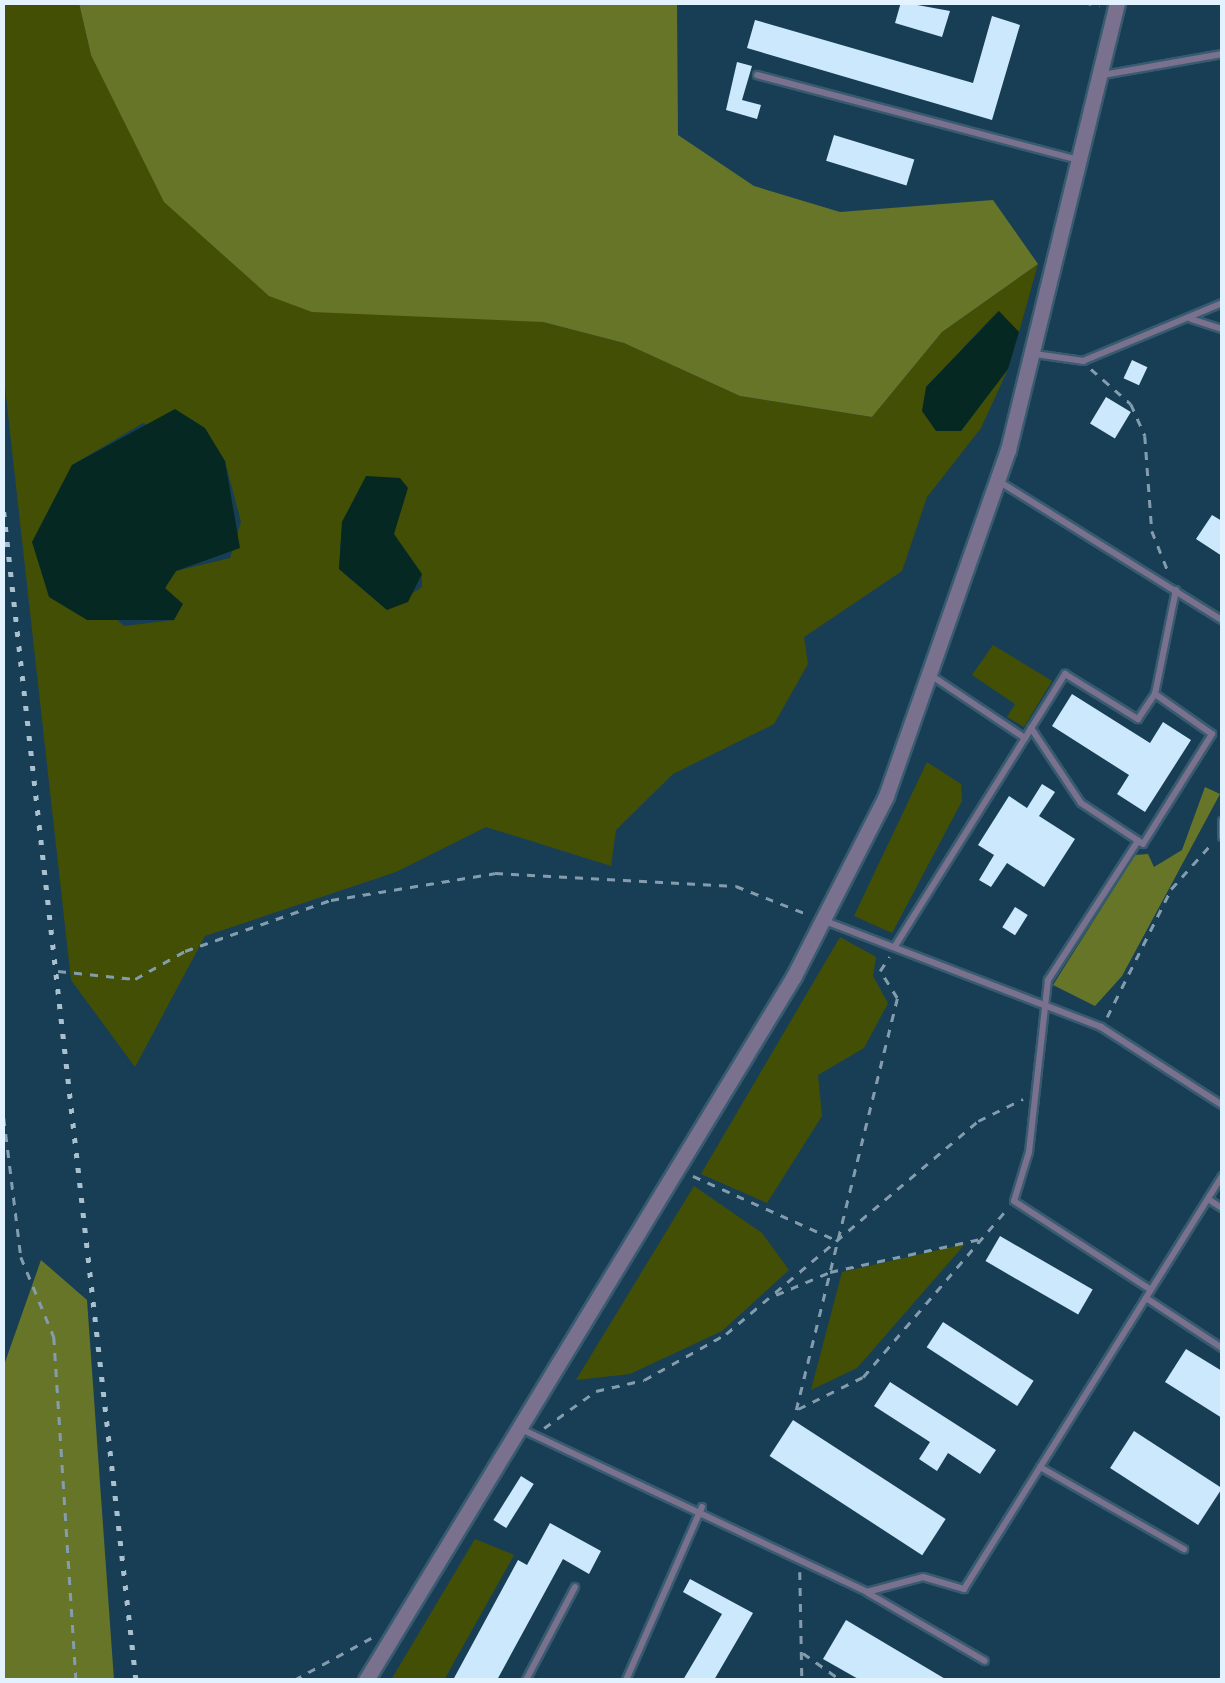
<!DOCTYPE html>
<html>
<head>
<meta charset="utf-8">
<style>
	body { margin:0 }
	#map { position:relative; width:1225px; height:1683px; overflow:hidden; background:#183e55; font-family:"Sofia Sans Condensed",sans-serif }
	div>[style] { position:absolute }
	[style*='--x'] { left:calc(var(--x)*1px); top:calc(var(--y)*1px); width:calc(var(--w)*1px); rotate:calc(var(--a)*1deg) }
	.green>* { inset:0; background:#444f06 }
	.forest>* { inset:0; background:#677529 }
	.water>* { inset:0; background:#062822 }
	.building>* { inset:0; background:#cce8fc; transform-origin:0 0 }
	.path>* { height:2.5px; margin-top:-1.25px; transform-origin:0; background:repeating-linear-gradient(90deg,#839dae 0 8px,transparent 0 16px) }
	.roads { filter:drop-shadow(2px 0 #385b70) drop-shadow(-2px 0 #385b70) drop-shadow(0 2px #385b70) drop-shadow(0 -2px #385b70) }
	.service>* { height:6px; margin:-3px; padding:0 3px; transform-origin:3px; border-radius:3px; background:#7a718e }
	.tertiary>* { height:15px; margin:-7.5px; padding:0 7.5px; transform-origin:7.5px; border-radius:7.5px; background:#7a718e }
	.rail>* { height:5px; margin-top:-2.5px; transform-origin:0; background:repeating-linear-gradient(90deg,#aac0cf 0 5px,transparent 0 15px) }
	span { translate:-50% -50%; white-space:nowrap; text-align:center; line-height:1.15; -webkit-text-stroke:10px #183e55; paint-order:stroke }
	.frame { position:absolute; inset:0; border:5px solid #e2f2fe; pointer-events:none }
</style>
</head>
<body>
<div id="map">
	<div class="green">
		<i style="clip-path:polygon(evenodd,2px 3px,79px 3px,91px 55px,437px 314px,543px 322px,624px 343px,740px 396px,872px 417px,942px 332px,1038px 264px,1019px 332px,998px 311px,926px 387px,961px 431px,1008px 369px,981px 428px,927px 497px,902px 571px,804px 637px,808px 664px,774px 724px,673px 774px,616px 830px,611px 866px,486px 827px,396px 872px,205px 936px,135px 1067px,71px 980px,3px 369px,2px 3px,143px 423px,225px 461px,241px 522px,230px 558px,176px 571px,165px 588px,174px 620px,124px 626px,32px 543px,72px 465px,143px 423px,2px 3px,361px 487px,397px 514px,394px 535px,422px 574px,422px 587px,387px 610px,339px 569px,342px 522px,361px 487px)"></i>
		<i style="clip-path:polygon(993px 645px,1052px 681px,1024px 727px,1007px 717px,1015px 704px,972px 675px)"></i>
		<i style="clip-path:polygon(927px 762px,961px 784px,962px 801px,892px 933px,854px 916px)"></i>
		<i style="clip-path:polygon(840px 937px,876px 957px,873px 976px,888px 1003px,864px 1048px,818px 1075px,822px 1116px,767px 1203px,701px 1174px)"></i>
		<i style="clip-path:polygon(694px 1186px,762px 1233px,789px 1270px,722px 1331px,630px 1374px,576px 1380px)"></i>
		<i style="clip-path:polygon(965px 1244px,857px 1368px,811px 1390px,842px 1272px)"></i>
		<i style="clip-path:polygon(475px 1539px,514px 1555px,444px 1680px,391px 1680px)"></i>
	</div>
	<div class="forest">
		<i style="clip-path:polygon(79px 3px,677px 3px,678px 135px,754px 186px,840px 212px,993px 200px,1038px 264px,942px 332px,872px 417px,740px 396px,624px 343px,543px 322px,312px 312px,269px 296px,164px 202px,91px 55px)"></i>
		<i style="clip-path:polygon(1205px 787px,1220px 794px,1122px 976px,1095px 1006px,1053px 985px,1135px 855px,1148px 854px,1154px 867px,1182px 850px)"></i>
		<i style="clip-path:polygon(41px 1260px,87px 1300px,114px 1680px,3px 1680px,3px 1368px)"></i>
	</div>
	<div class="water">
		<i style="clip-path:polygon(999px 311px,1019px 332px,1008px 369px,961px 431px,936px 431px,922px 411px,926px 387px)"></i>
		<i style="clip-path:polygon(175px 409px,205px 428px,225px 461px,240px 548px,176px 571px,165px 588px,183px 604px,174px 620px,87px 620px,49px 597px,32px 542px,72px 465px)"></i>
		<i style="clip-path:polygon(366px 476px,400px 478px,408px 488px,394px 534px,422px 574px,408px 602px,387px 610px,339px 569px,342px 522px)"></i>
	</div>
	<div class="building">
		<i style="clip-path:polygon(901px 2px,950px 11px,942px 37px,895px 23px)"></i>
		<i style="clip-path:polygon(992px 16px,1020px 25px,992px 120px,747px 48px,755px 20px,973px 83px)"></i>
		<i style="clip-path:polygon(737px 62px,752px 66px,742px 100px,761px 105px,757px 119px,726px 110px)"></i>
		<i style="left:834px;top:135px;width:84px;height:27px;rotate:17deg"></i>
		<i style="left:1132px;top:360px;width:17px;height:20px;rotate:25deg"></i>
		<i style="left:1106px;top:397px;width:29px;height:31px;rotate:31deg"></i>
		<i style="clip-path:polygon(1212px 515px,1222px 521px,1222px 556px,1196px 539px)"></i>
		<i style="clip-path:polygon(1072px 694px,1150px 743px,1163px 722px,1191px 740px,1145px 812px,1117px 794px,1129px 775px,1052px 726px)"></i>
		<i style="clip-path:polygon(1042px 784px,1055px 792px,1039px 816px,1075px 839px,1044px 887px,1007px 863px,991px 887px,979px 880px,994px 855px,978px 845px,1009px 796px,1027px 808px)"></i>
		<i style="left:1015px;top:907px;width:15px;height:24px;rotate:32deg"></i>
		<i style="left:1000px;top:1236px;width:107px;height:29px;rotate:30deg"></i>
		<i style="left:943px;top:1322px;width:108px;height:30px;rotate:33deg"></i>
		<i style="clip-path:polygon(1186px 1349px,1222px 1371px,1222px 1418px,1165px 1382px)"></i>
		<i style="clip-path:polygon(890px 1382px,996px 1450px,980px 1474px,948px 1453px,937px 1471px,919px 1459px,930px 1442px,874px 1406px)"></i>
		<i style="left:793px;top:1420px;width:182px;height:43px;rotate:33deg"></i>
		<i style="left:1134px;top:1431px;width:105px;height:44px;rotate:33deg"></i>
		<i style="left:521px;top:1476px;width:15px;height:52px;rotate:32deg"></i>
		<i style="clip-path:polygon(550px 1523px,601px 1551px,589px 1574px,563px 1559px,497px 1680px,453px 1680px,518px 1560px,527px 1565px)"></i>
		<i style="clip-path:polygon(690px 1579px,753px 1613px,714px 1680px,683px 1680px,722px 1614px,683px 1592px)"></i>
		<i style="clip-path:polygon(846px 1620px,947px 1680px,860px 1680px,823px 1659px)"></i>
	</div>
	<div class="path">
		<i style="--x:1084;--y:2;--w:16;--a:14"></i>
		<i style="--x:1091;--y:369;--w:53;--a:41.2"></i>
		<i style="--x:1131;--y:404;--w:35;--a:66"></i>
		<i style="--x:1145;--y:436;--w:95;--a:85.8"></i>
		<i style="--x:1152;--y:531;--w:43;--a:68.2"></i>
		<i style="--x:58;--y:971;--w:77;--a:5.9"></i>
		<i style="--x:135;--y:979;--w:57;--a:-29.2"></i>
		<i style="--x:185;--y:951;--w:155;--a:-19.3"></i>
		<i style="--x:331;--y:900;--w:166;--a:-9.3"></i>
		<i style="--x:495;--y:873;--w:241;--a:3.1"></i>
		<i style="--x:736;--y:886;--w:76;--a:21.5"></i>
		<i style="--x:1107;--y:1017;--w:143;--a:-63.4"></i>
		<i style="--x:1171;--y:889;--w:63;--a:-48.2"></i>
		<i style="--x:2;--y:1102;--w:156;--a:83"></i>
		<i style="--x:21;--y:1257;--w:87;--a:67.6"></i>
		<i style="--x:54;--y:1337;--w:344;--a:86.3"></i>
		<i style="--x:693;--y:1176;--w:157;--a:24.1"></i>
		<i style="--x:776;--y:1295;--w:59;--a:-23.1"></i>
		<i style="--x:830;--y:1272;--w:154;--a:-12.4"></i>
		<i style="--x:798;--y:1409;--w:72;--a:-26.2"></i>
		<i style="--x:863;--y:1377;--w:220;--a:-49.4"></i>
		<i style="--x:796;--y:1410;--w:424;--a:-76.2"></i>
		<i style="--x:897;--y:998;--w:32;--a:-122"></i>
		<i style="--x:880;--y:971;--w:17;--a:-57"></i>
		<i style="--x:544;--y:1428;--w:64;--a:-35.4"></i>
		<i style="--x:596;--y:1391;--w:49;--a:-12.9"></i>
		<i style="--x:644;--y:1380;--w:94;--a:-29.3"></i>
		<i style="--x:726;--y:1334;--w:330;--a:-40.2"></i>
		<i style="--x:978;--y:1121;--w:50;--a:-26.1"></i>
		<i style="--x:800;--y:1572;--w:108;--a:88.9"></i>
		<i style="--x:803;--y:1653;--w:47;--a:35.4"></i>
		<i style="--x:294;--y:1680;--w:88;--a:-28.6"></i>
		<i style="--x:1220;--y:1680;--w:5;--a:-68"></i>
	</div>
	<div class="roads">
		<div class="service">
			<i style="--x:757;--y:75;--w:330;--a:14.8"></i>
			<i style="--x:1103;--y:75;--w:121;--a:-10"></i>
			<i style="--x:1191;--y:319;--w:33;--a:18"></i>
			<i style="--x:1035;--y:354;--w:49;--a:8.3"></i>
			<i style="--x:1083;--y:361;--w:151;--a:-22.6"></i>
			<i style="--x:1000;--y:482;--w:261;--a:31.9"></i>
			<i style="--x:932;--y:676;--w:112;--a:33.7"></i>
			<i style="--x:1031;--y:728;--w:90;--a:56.3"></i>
			<i style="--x:1081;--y:803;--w:74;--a:33.5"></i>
			<i style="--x:1143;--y:844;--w:130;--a:-57.9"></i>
			<i style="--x:1212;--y:734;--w:70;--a:-144.9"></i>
			<i style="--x:1155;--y:694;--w:106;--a:-78.6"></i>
			<i style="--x:1222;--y:821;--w:16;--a:90"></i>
			<i style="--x:1138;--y:841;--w:166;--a:122.9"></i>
			<i style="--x:1048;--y:980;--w:173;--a:96.3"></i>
			<i style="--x:1029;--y:1152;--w:51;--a:107"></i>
			<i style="--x:1014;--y:1201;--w:163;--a:33"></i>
			<i style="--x:825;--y:921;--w:296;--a:21"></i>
			<i style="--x:1101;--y:1027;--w:144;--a:32.8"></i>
			<i style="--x:895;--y:946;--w:321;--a:-58"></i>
			<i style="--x:1065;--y:674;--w:86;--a:31.7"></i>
			<i style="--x:1138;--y:719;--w:30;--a:-56"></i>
			<i style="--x:1208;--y:1199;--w:17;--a:33"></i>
			<i style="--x:1146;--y:1298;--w:91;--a:33.3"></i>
			<i style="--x:519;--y:1428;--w:385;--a:25.2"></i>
			<i style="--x:867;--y:1592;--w:58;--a:-15"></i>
			<i style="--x:923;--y:1577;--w:43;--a:16.3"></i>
			<i style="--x:964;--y:1589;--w:487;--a:-58"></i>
			<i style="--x:1040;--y:1467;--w:166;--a:29.7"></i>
			<i style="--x:868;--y:1593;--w:135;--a:30.2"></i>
			<i style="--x:526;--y:1680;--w:105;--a:-62.2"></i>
			<i style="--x:626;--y:1680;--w:189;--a:-66.3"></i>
		</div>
		<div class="tertiary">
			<i style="--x:366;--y:1680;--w:824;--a:-58.7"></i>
			<i style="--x:794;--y:976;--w:202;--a:-62.9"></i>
			<i style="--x:886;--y:796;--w:367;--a:-70.6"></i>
			<i style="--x:1008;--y:450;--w:461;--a:-76.3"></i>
		</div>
	</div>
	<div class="rail">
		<i style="--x:2;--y:497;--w:1191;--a:83.54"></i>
	</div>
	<div class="frame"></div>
</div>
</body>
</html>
